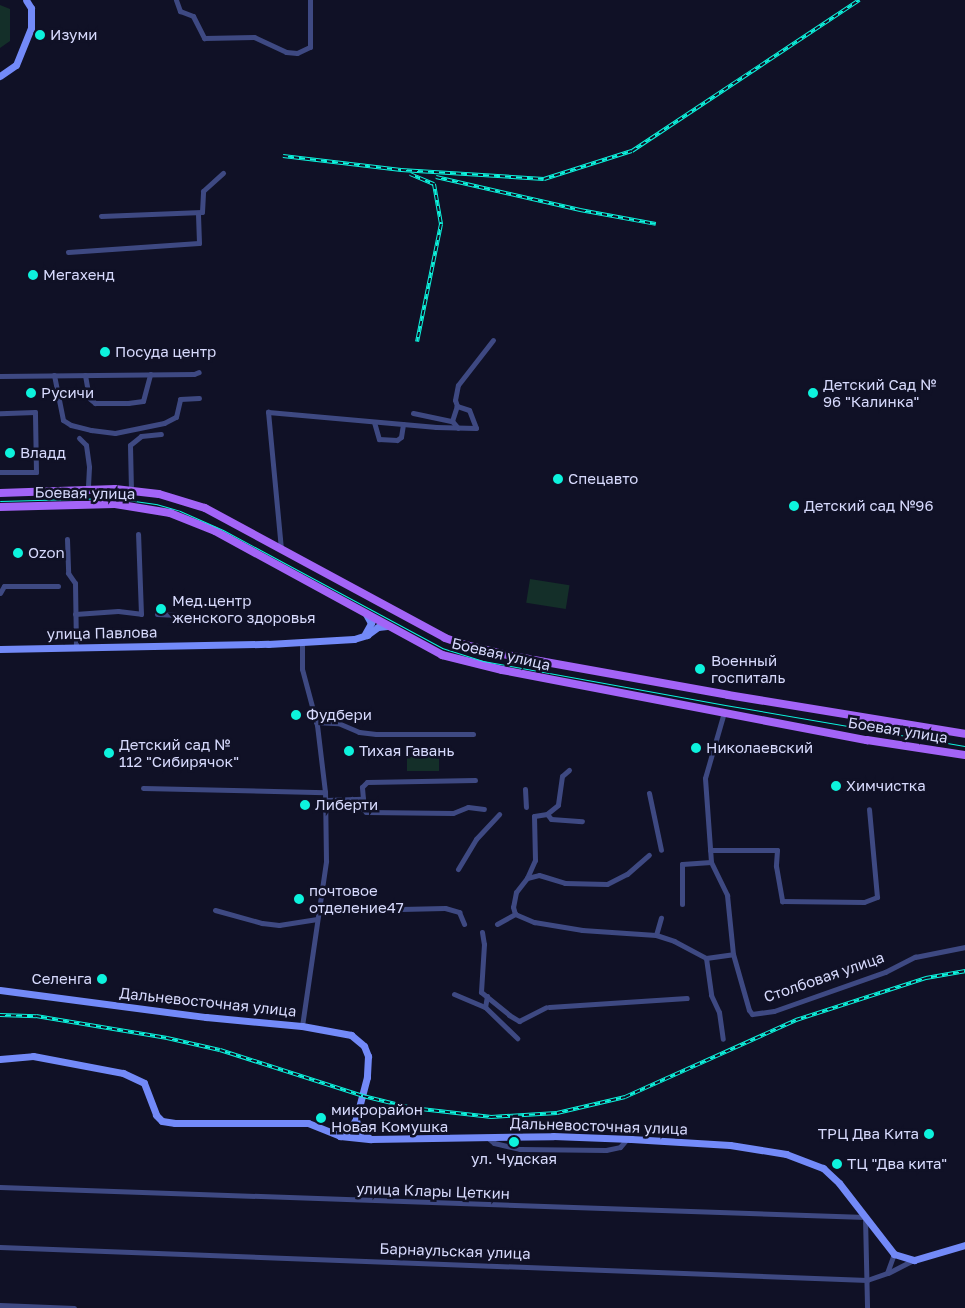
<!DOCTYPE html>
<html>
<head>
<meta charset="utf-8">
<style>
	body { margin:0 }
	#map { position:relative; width:965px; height:1308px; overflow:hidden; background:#101126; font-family:"Golos Text",sans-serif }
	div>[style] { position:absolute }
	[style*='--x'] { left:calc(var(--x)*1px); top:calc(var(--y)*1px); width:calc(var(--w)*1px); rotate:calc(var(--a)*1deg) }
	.green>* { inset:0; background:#142f29; transform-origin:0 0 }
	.street>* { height:5px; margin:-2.5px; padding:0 2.5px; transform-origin:2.5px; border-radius:2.5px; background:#3e4982 }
	.secondary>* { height:7px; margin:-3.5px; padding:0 3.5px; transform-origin:3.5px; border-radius:3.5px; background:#738af8 }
	.primary>* { height:8px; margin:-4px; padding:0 4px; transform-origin:4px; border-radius:4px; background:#a364f7 }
	.tram>* { height:1px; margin:-0.5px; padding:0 0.5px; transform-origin:0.5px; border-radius:0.5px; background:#0df3dd }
	.rail>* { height:4px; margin-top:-2px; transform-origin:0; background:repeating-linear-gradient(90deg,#101126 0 5.5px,#0df3dd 0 11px); box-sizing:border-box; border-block:1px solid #0df3dd }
	.dots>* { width:14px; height:14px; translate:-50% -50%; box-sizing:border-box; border:2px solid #101126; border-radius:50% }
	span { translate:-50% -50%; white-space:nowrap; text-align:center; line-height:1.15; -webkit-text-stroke:5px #101126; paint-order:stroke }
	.poi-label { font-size:15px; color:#d7dafd }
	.left { translate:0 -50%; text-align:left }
	.right { translate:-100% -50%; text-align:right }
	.street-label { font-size:15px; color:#d7dafd }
</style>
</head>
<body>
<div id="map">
	<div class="green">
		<i style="clip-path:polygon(0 5px,10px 9px,10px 41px,0 48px)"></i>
		<i style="left:530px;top:579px;width:40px;height:24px;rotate:9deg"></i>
		<i style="left:439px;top:757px;width:14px;height:32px;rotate:90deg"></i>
	</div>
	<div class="street">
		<i style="--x:176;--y:0;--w:12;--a:70"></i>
		<i style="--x:180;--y:11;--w:14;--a:21"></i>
		<i style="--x:193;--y:16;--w:25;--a:63"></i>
		<i style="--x:204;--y:38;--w:50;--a:-1.1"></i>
		<i style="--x:254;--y:37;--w:35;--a:25"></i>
		<i style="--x:286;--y:52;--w:11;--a:5"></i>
		<i style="--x:297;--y:53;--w:14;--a:-25"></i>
		<i style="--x:310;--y:47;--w:47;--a:-90"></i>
		<i style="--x:101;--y:216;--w:101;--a:-2.3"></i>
		<i style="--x:202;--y:212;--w:21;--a:-87"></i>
		<i style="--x:203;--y:191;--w:27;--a:-42"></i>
		<i style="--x:68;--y:252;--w:131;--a:-3.9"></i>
		<i style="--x:199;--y:243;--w:30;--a:-92"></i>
		<i style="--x:54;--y:375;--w:46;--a:78.7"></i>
		<i style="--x:63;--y:420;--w:9;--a:32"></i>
		<i style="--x:71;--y:425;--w:21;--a:14"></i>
		<i style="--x:91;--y:430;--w:24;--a:7"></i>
		<i style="--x:115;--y:433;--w:50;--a:-11.5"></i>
		<i style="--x:164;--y:423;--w:13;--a:-27"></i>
		<i style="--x:176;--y:417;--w:18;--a:-77"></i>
		<i style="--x:180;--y:399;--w:19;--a:-3"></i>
		<i style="--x:85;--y:375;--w:23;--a:80"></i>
		<i style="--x:89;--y:398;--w:8;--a:40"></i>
		<i style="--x:95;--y:403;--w:33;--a:0"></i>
		<i style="--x:128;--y:403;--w:15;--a:-8"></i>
		<i style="--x:143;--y:401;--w:28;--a:-75"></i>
		<i style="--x:0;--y:376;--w:194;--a:-0.6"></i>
		<i style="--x:194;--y:374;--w:5;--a:-22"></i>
		<i style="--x:413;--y:413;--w:40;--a:12"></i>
		<i style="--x:452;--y:421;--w:9;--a:49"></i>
		<i style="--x:452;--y:421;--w:16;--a:-72"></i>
		<i style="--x:457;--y:406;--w:6;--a:-108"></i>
		<i style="--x:455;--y:400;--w:15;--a:-79"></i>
		<i style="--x:458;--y:385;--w:57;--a:-52.1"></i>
		<i style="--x:374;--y:422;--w:18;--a:74"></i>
		<i style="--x:379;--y:439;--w:18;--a:3"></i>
		<i style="--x:397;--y:440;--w:5;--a:-37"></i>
		<i style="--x:401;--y:437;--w:13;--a:-81"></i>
		<i style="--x:79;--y:438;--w:10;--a:45"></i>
		<i style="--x:86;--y:445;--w:22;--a:82"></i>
		<i style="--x:89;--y:467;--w:22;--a:93"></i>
		<i style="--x:0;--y:472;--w:36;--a:0"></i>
		<i style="--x:36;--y:472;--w:60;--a:-91"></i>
		<i style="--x:35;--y:412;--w:35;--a:178"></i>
		<i style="--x:131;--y:490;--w:45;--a:-91.3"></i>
		<i style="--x:130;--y:445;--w:14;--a:-39"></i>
		<i style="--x:141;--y:436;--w:20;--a:-6"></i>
		<i style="--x:67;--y:539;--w:34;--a:88"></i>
		<i style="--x:68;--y:573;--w:12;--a:55"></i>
		<i style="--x:75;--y:583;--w:64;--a:89.1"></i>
		<i style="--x:281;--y:549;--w:138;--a:-95.4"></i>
		<i style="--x:268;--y:412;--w:169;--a:5.1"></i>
		<i style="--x:436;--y:427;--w:40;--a:1.4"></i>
		<i style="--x:476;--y:428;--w:19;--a:-111"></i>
		<i style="--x:469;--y:410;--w:13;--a:-162"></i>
		<i style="--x:0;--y:593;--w:8;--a:-60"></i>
		<i style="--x:4;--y:586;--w:54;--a:0"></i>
		<i style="--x:75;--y:614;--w:43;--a:-4"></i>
		<i style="--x:118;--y:611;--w:23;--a:7"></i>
		<i style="--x:141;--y:614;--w:80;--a:-92.1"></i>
		<i style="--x:157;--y:614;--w:21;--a:3"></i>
		<i style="--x:316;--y:722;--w:22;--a:3"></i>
		<i style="--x:338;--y:723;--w:23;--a:23"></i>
		<i style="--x:359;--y:732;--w:17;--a:7"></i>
		<i style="--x:376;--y:734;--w:97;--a:0"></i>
		<i style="--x:569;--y:770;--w:9;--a:139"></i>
		<i style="--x:562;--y:776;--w:29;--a:98"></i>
		<i style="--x:558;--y:805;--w:14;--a:141"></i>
		<i style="--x:547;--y:814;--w:13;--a:171"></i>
		<i style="--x:534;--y:816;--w:44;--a:88.7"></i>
		<i style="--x:535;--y:860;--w:20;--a:114"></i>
		<i style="--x:527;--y:878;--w:18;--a:128"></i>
		<i style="--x:516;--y:892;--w:15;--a:101"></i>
		<i style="--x:513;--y:907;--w:7;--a:74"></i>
		<i style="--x:515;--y:914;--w:21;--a:23"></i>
		<i style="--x:534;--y:922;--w:49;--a:9.5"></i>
		<i style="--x:582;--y:930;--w:74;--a:3.9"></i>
		<i style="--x:656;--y:935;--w:19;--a:18"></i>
		<i style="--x:674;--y:941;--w:36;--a:28"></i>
		<i style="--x:706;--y:958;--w:27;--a:-8"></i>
		<i style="--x:143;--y:788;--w:182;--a:1.3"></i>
		<i style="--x:525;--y:789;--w:18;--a:87"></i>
		<i style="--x:649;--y:793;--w:58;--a:78.1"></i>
		<i style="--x:352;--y:799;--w:19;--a:43"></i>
		<i style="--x:366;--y:812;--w:87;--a:0.7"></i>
		<i style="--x:453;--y:813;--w:16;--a:-22"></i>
		<i style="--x:468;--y:807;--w:16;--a:7"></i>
		<i style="--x:326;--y:800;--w:37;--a:-2"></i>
		<i style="--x:363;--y:799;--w:12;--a:-95"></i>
		<i style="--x:362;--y:787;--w:7;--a:-45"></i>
		<i style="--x:367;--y:782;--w:108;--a:-1.1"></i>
		<i style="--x:547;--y:814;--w:6;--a:51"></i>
		<i style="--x:551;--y:819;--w:31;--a:4"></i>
		<i style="--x:710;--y:850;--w:67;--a:0"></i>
		<i style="--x:777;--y:850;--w:16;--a:94"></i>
		<i style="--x:776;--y:866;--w:36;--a:80"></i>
		<i style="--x:782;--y:901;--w:82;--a:0.7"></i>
		<i style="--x:864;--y:902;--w:14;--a:-21"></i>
		<i style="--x:877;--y:897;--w:88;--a:-95.2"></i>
		<i style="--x:711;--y:862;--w:37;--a:64"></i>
		<i style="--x:727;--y:895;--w:59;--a:84.2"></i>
		<i style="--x:733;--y:954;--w:58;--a:74.1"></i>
		<i style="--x:749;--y:1010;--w:5;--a:53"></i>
		<i style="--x:752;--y:1014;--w:22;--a:-8"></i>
		<i style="--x:774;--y:1011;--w:118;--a:-19.4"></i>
		<i style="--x:885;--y:972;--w:34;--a:-27"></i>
		<i style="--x:915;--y:957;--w:51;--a:-11.3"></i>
		<i style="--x:458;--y:869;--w:35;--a:-59"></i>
		<i style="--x:476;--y:839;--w:34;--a:-47"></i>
		<i style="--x:527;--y:878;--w:12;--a:-14"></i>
		<i style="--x:539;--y:875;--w:27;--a:17"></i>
		<i style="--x:565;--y:883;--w:42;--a:1.4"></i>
		<i style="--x:607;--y:884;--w:22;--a:-27"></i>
		<i style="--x:627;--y:874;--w:29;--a:-41"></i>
		<i style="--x:682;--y:904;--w:40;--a:-90"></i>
		<i style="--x:682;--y:864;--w:29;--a:-4"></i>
		<i style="--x:711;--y:862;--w:84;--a:-94.1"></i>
		<i style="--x:705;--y:778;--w:69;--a:-73.9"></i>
		<i style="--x:318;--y:906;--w:39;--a:6"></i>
		<i style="--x:357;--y:910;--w:88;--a:-1.3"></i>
		<i style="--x:445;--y:908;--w:15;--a:16"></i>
		<i style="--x:459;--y:912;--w:13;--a:67"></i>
		<i style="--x:215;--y:910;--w:49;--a:15.5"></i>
		<i style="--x:262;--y:923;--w:17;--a:7"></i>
		<i style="--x:279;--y:925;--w:37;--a:-9"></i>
		<i style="--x:497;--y:924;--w:21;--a:-29"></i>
		<i style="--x:482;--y:932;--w:12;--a:81"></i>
		<i style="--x:484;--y:944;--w:48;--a:93.6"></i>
		<i style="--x:481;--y:992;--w:36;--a:39"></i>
		<i style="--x:509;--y:1015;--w:12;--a:31"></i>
		<i style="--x:519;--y:1021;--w:30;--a:-27"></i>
		<i style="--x:656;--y:935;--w:18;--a:-74"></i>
		<i style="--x:706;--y:958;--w:37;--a:82"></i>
		<i style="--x:711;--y:995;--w:19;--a:65"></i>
		<i style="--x:719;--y:1012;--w:27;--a:82"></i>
		<i style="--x:454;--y:994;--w:34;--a:23"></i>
		<i style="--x:487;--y:996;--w:11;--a:100"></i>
		<i style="--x:485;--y:1007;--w:45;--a:44.1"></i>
		<i style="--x:549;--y:1007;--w:138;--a:-3.7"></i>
		<i style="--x:302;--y:1026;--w:167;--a:-81.7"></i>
		<i style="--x:326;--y:861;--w:69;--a:-90.8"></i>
		<i style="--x:325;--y:792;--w:67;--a:-96.8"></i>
		<i style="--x:317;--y:725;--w:58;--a:-105"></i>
		<i style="--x:302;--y:669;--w:27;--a:-90"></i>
		<i style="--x:487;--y:1137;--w:9;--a:41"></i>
		<i style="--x:494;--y:1143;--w:27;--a:13"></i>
		<i style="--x:520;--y:1149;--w:86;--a:0.7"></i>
		<i style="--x:606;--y:1150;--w:14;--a:-12"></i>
		<i style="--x:620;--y:1147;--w:11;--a:-49"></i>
		<i style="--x:0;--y:1187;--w:866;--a:1.99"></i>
		<i style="--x:865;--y:1217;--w:91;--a:88.7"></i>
		<i style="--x:0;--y:1247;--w:868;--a:2.18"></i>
		<i style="--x:867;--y:1280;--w:21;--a:-19"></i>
		<i style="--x:887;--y:1273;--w:20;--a:-70"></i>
		<i style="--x:888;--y:1273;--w:29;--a:-27"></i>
		<i style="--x:0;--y:1305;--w:74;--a:2.3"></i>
	</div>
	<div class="secondary">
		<i style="--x:0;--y:76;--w:19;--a:-35"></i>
		<i style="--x:16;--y:65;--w:40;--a:-68"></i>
		<i style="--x:31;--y:28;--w:20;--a:-90"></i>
		<i style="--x:31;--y:8;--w:9;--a:-122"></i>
		<i style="--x:365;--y:634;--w:13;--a:-61"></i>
		<i style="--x:371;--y:623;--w:10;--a:-119"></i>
		<i style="--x:0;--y:649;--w:268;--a:-1.1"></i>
		<i style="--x:268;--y:644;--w:86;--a:-3.3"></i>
		<i style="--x:354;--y:639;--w:14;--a:-17"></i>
		<i style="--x:367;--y:635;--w:14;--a:-36"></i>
		<i style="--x:378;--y:627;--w:9;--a:-6"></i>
		<i style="--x:0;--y:990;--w:208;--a:7.5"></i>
		<i style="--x:206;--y:1017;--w:96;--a:5.4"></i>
		<i style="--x:302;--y:1026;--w:50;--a:10.4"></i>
		<i style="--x:351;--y:1035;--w:17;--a:40"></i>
		<i style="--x:364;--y:1046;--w:11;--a:68"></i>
		<i style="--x:368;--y:1056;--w:21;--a:93"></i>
		<i style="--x:367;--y:1077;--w:43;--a:104.7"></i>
		<i style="--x:356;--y:1119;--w:10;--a:79"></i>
		<i style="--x:358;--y:1129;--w:14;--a:39"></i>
		<i style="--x:0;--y:1059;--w:33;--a:-5"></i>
		<i style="--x:33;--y:1056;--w:92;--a:10.7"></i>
		<i style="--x:123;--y:1073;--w:23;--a:25"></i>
		<i style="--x:144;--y:1083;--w:34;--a:69"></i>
		<i style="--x:156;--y:1115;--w:8;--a:45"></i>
		<i style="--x:162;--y:1121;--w:13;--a:9"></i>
		<i style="--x:175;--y:1123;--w:133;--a:0"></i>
		<i style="--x:308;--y:1123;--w:35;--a:22"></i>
		<i style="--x:340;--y:1136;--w:31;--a:6"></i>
		<i style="--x:371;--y:1139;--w:182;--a:-0.9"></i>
		<i style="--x:553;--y:1136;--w:78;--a:2.2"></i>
		<i style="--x:631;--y:1139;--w:99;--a:3.5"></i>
		<i style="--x:730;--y:1145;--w:57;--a:9.1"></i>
		<i style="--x:786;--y:1154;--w:40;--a:21"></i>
		<i style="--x:823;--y:1168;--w:22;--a:43"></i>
		<i style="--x:839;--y:1183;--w:90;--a:52.2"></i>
		<i style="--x:894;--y:1254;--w:21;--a:17"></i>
		<i style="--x:914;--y:1260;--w:53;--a:-16.4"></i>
		<i style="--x:340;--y:1136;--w:13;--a:-39"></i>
		<i style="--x:350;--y:1128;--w:11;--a:-56"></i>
	</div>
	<div class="primary">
		<i style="--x:0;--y:493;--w:115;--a:-2"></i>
		<i style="--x:115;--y:489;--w:44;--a:6.5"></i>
		<i style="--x:159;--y:494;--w:48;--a:16.9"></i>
		<i style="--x:205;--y:508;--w:273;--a:28.4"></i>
		<i style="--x:445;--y:638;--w:21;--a:19"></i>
		<i style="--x:465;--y:645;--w:48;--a:13.2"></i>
		<i style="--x:512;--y:656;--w:219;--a:10.2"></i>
		<i style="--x:728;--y:695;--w:240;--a:9.3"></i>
		<i style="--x:0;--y:507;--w:115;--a:-1.5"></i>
		<i style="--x:115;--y:504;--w:56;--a:9.3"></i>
		<i style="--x:170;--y:513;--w:48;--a:21.8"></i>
		<i style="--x:215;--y:531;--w:259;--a:28.6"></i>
		<i style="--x:442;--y:655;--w:62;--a:14"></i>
		<i style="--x:502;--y:670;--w:372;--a:10.9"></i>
		<i style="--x:867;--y:740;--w:99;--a:8.7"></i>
	</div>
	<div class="tram">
		<i style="--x:0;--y:501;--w:113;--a:-1.5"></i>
		<i style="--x:113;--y:498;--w:43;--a:7.9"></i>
		<i style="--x:156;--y:504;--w:25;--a:16"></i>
		<i style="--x:180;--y:511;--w:47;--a:23.8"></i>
		<i style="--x:223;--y:530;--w:249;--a:28.3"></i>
		<i style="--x:442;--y:648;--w:43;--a:17.6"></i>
		<i style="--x:483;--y:661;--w:246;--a:10.3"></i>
		<i style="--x:725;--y:705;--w:243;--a:9.7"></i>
	</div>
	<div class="rail">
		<i style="--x:283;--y:156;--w:119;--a:6.8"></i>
		<i style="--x:401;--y:170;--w:143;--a:3.6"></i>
		<i style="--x:544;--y:179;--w:92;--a:-17.7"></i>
		<i style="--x:632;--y:151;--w:273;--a:-33.6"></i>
		<i style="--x:410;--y:174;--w:26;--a:23"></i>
		<i style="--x:434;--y:184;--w:41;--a:80.1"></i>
		<i style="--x:441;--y:224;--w:120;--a:101.5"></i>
		<i style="--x:436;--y:177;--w:148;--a:12.9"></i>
		<i style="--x:580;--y:210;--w:77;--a:10.4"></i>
		<i style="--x:0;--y:1015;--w:36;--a:2"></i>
		<i style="--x:36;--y:1016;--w:133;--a:9.5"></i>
		<i style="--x:167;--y:1038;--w:54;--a:12.8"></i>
		<i style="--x:220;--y:1050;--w:150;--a:17.8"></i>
		<i style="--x:363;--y:1096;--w:50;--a:13.8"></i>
		<i style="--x:412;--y:1108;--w:80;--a:6.5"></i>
		<i style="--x:491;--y:1117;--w:66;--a:-3.5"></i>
		<i style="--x:557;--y:1113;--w:70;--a:-13.2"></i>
		<i style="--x:625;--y:1097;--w:188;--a:-24.2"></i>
		<i style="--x:796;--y:1020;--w:137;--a:-17.9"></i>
		<i style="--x:926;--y:978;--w:40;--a:-10"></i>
	</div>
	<div class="dots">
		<i style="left:40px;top:35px;background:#0df3dd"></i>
		<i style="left:33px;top:275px;background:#0df3dd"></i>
		<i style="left:105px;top:352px;background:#0df3dd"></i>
		<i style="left:31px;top:393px;background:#0df3dd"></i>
		<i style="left:813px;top:393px;background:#0df3dd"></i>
		<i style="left:10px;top:453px;background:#0df3dd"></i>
		<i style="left:558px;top:479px;background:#0df3dd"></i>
		<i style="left:794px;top:506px;background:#0df3dd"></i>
		<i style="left:18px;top:553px;background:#0df3dd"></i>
		<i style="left:161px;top:609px;background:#0df3dd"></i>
		<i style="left:700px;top:669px;background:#0df3dd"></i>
		<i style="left:296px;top:715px;background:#0df3dd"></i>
		<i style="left:696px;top:748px;background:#0df3dd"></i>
		<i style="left:349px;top:751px;background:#0df3dd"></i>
		<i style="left:109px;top:753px;background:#0df3dd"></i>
		<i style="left:836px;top:786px;background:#0df3dd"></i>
		<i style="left:305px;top:805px;background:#0df3dd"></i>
		<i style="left:299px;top:899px;background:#0df3dd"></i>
		<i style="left:102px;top:979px;background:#0df3dd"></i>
		<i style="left:321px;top:1118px;background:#0df3dd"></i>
		<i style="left:929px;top:1134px;background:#0df3dd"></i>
		<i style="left:514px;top:1142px;background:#0df3dd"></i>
		<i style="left:837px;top:1164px;background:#0df3dd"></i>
	</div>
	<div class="poi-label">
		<span class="left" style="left:50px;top:35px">Изуми</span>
		<span class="left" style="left:43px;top:275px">Мегахенд</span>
		<span class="left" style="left:115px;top:352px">Посуда центр</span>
		<span class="left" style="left:823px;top:393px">Детский Сад №<br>96 "Калинка"</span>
		<span class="left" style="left:41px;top:393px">Русичи</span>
		<span class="left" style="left:20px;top:453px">Владд</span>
		<span class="left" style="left:568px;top:479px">Спецавто</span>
		<span class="left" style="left:804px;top:506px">Детский сад №96</span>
		<span class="left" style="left:28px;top:553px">Ozon</span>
		<span class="left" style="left:172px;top:609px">Мед.центр<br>женского здоровья</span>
		<span class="left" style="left:711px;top:669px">Военный<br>госпиталь</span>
		<span class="left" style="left:306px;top:715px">Фудбери</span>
		<span class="left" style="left:119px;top:753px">Детский сад №<br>112 "Сибирячок"</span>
		<span class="left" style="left:706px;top:748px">Николаевский</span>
		<span class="left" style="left:359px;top:751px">Тихая Гавань</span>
		<span class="left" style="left:846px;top:786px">Химчистка</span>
		<span class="left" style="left:315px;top:805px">Либерти</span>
		<span class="left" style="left:309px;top:899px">почтовое<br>отделение47</span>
		<span class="right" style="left:92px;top:979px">Селенга</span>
		<span class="left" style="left:331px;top:1118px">микрорайон<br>Новая Комушка</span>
		<span class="right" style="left:919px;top:1134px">ТРЦ Два Кита</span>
		<span style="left:514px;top:1159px">ул. Чудская</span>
		<span class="left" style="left:847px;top:1164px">ТЦ "Два кита"</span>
	</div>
	<div class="street-label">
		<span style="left:85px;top:493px;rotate:1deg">Боевая улица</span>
		<span style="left:102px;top:633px;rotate:-1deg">улица Павлова</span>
		<span style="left:501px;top:654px;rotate:13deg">Боевая улица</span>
		<span style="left:898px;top:730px;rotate:9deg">Боевая улица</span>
		<span style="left:824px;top:977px;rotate:-19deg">Столбовая улица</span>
		<span style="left:208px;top:1002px;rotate:6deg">Дальневосточная улица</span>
		<span style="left:599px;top:1126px;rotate:2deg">Дальневосточная улица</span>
		<span style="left:433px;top:1191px;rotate:2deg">улица Клары Цеткин</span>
		<span style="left:455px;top:1251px;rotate:2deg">Барнаульская улица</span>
	</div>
</div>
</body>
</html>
